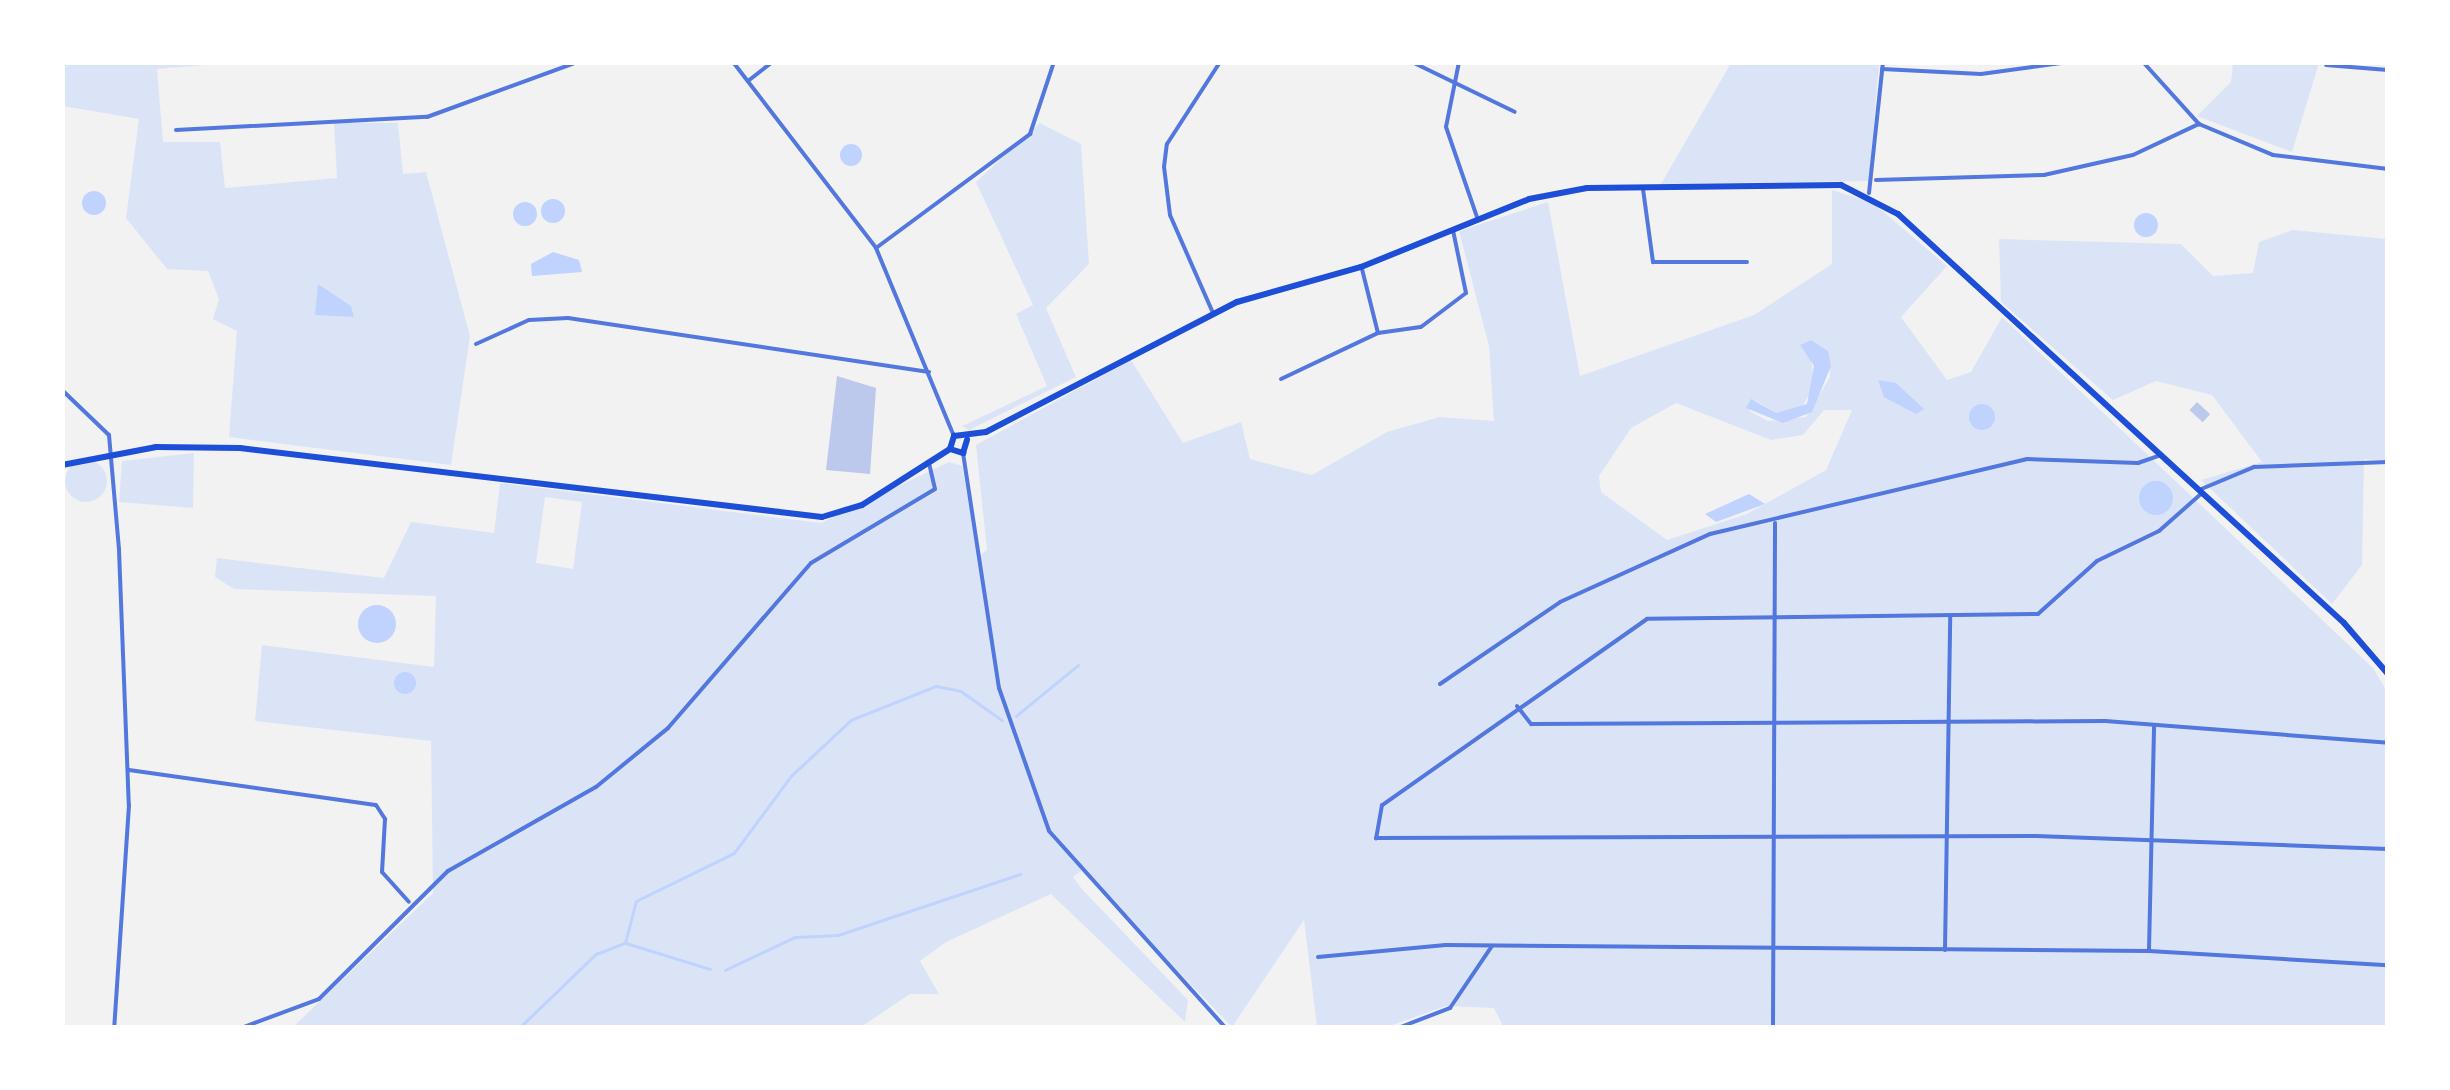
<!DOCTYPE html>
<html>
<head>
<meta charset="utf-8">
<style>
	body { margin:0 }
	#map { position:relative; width:2450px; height:1090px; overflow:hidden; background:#f2f2f2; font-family:"Source Sans 3",sans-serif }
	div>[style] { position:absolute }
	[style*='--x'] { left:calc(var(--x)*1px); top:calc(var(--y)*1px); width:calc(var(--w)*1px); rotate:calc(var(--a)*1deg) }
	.green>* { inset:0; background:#dbe4f7 }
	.round { border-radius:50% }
	.water>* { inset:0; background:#bfd3fe }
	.stream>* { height:2.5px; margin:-1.25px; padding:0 1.25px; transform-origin:1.25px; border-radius:1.25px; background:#bfd3fe }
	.building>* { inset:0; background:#bdc9ec; transform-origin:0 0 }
	.minor>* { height:4px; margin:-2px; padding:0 2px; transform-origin:2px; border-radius:2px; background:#5277de }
	.secondary>* { height:6px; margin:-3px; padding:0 3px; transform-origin:3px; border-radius:3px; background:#1d4ed8 }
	span { translate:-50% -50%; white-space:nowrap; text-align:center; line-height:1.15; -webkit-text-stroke:9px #fff; paint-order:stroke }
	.frame { position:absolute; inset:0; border:65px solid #fff; pointer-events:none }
</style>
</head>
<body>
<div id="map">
	<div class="green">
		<i style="clip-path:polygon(62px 63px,229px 63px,157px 69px,163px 142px,220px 142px,225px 188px,337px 178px,334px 123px,398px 123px,403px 174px,426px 172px,470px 336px,451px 465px,229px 437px,237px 331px,213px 319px,219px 299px,208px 271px,167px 269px,126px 218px,139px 119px,63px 106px)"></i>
		<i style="clip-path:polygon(1731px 63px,1879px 63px,1869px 181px,1661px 184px)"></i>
		<i style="clip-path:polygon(2233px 63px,2319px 63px,2292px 152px,2197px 116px,2231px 82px)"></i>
		<i style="clip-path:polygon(1040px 123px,1081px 144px,1089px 264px,1046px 308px,1076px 377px,969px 430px,962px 426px,1047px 386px,1016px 314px,1033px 305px,976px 182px)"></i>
		<i style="clip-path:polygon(evenodd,1832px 190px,1873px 203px,1947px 266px,1901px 317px,1947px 380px,1971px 372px,2002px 317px,2373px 668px,2388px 693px,2387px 1027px,1504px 1028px,1494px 1008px,1446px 1006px,1387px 1027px,1317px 1027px,1304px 920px,1232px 1027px,1081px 871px,1073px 877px,1082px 889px,1188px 1000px,1185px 1022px,1051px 894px,946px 942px,920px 961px,939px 994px,910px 994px,861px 1027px,293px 1027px,433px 893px,431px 741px,255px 721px,262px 645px,434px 667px,436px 596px,234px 589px,215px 577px,217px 558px,384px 578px,411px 522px,494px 533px,500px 483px,821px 523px,949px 462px,962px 466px,978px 557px,987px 550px,976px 445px,1131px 360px,1183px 443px,1241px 422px,1250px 459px,1312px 475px,1387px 432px,1440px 417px,1494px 421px,1489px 346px,1459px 231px,1548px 202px,1580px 376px,1754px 315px,1832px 264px,1832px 190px,1828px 351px,1830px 377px,1806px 417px,1768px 421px,1749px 411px,1756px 401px,1776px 413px,1801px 409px,1815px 384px,1810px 354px,1828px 351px,1832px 190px,1676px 403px,1771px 440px,1803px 435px,1824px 410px,1852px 410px,1826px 470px,1747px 514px,1667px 540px,1601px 492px,1599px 476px,1631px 428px,1676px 403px,1832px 190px,545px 497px,582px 502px,573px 569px,536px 563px,545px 497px)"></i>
		<i style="clip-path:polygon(2293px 230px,2387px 239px,2387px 461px,2364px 459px,2362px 565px,2332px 604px,2201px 480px,2262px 462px,2212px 395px,2156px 381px,2113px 400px,2001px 302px,1999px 239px,2181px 244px,2213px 276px,2253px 273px,2259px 242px)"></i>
		<i style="clip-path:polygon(194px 453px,193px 508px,119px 502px,122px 461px)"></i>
		<i class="round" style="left:65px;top:460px;width:42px;height:42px"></i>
	</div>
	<div class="water">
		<i class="round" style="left:840px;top:144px;width:22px;height:22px"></i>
		<i class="round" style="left:82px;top:191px;width:24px;height:24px"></i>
		<i class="round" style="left:541px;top:199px;width:24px;height:24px"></i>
		<i class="round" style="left:513px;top:202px;width:24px;height:24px"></i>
		<i class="round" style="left:2134px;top:213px;width:24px;height:24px"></i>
		<i style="clip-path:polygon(553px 252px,579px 260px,582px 272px,532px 276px,531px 264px)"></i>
		<i style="clip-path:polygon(318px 284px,351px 306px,354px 317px,315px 315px)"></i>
		<i style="clip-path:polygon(1811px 340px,1828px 351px,1831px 366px,1812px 412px,1783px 423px,1746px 408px,1751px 399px,1776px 413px,1807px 404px,1814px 366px,1800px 345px)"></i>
		<i style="clip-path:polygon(1878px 380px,1896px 383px,1924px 409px,1916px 414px,1884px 397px)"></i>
		<i class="round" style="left:1969px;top:404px;width:26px;height:26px"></i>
		<i class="round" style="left:2139px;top:481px;width:34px;height:34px"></i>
		<i style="clip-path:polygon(1749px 494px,1765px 504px,1716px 522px,1705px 514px)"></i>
		<i class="round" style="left:358px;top:605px;width:38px;height:38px"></i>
		<i class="round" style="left:394px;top:672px;width:22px;height:22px"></i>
	</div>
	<div class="stream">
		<i style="--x:1016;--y:716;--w:80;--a:-39.4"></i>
		<i style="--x:626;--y:943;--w:88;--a:17.2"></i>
		<i style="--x:725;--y:970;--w:77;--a:-25.2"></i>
		<i style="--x:795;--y:937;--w:43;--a:-2.7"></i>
		<i style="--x:838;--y:935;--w:192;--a:-18.5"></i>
		<i style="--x:519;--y:1028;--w:107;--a:-43.9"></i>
		<i style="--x:596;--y:954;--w:31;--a:-21"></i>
		<i style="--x:625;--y:943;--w:43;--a:-75.3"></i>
		<i style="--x:636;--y:901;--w:109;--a:-26.1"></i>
		<i style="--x:734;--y:853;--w:96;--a:-53.5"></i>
		<i style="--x:791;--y:776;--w:82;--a:-43"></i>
		<i style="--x:851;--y:720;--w:92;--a:-21.8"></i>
		<i style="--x:936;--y:686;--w:25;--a:11"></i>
		<i style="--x:961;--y:691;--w:50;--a:35.3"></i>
	</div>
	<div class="building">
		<i style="clip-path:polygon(837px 376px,876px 388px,870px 474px,826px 470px)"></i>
		<i style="left:2197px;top:402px;width:18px;height:11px;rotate:43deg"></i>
	</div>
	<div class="minor">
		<i style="--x:733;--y:62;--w:235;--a:52.4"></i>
		<i style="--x:876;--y:248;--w:204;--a:67.5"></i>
		<i style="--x:1412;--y:62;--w:114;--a:25.9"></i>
		<i style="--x:1459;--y:62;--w:66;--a:101.3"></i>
		<i style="--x:1446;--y:127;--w:98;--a:71"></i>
		<i style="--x:2143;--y:62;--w:84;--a:47.9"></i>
		<i style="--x:2199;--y:124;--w:80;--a:22.7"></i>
		<i style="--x:2273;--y:155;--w:116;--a:6.9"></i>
		<i style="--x:2326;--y:65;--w:62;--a:4.6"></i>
		<i style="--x:1882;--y:69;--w:99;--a:2.9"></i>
		<i style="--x:1981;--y:74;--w:88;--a:-7.9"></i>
		<i style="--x:748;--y:81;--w:31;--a:-38"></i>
		<i style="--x:176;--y:130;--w:251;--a:-3"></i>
		<i style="--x:427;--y:117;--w:160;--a:-20.1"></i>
		<i style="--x:1876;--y:180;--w:168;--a:-1.7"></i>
		<i style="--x:2044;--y:175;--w:91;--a:-12.7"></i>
		<i style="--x:2133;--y:155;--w:73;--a:-25.2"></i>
		<i style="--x:1643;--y:189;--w:74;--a:82.2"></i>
		<i style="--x:1653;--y:262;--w:94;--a:0"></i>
		<i style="--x:1869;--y:193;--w:132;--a:-83.9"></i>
		<i style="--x:876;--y:248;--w:192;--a:-36.5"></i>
		<i style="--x:1030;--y:134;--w:76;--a:-71.6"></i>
		<i style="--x:1362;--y:269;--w:66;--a:76"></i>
		<i style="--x:1213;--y:313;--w:107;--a:-113.7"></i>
		<i style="--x:1170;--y:215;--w:48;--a:-97.1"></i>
		<i style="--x:1164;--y:167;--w:23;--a:-83"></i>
		<i style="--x:1167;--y:144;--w:98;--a:-57.1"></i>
		<i style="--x:476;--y:344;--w:58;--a:-24.4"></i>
		<i style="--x:529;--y:320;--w:39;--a:-3"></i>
		<i style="--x:568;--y:318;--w:365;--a:8.5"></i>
		<i style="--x:1281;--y:379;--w:107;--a:-25.4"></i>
		<i style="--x:1378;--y:333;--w:43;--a:-7.9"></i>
		<i style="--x:1421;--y:327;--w:56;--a:-37.1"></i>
		<i style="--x:1466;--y:293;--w:64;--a:-101.7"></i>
		<i style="--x:62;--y:390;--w:65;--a:43.8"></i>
		<i style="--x:109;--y:435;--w:115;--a:85"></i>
		<i style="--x:119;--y:550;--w:255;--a:87.8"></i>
		<i style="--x:129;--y:805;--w:224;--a:93.8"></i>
		<i style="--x:963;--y:453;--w:238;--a:81.3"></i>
		<i style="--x:999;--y:688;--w:151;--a:70.7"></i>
		<i style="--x:1049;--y:831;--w:265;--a:48.1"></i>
		<i style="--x:2199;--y:490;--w:60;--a:-22.7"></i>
		<i style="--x:2254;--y:467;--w:134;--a:-2.1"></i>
		<i style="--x:2202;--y:493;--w:57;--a:138.5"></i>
		<i style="--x:2159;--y:531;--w:69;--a:154.2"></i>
		<i style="--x:2097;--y:561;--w:79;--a:138.1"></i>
		<i style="--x:2038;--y:614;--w:391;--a:179.3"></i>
		<i style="--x:1647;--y:619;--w:324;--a:144.9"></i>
		<i style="--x:1382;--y:805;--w:34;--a:100"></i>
		<i style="--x:1376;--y:838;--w:660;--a:-0.17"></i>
		<i style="--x:2036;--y:836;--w:352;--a:2.1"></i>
		<i style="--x:1440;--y:684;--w:145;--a:-34.3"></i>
		<i style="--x:1560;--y:602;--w:165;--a:-24.4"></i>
		<i style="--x:1710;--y:534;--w:326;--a:-13.3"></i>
		<i style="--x:2027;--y:459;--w:111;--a:2.1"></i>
		<i style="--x:2138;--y:463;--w:24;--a:-19"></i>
		<i style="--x:1517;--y:706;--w:23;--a:52"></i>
		<i style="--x:1531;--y:724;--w:574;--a:-0.3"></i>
		<i style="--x:2105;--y:721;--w:284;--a:4.4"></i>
		<i style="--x:129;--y:770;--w:249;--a:8.1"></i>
		<i style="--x:376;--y:805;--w:17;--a:57"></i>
		<i style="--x:385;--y:819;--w:53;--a:93.2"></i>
		<i style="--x:382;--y:872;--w:40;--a:48"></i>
		<i style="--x:1945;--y:950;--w:334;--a:-89.1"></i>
		<i style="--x:2149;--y:950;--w:225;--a:-88.7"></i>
		<i style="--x:1318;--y:957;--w:128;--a:-5.4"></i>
		<i style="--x:1445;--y:945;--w:704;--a:0.49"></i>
		<i style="--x:2149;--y:951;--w:239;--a:3.4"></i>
		<i style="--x:241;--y:1028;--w:83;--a:-20.4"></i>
		<i style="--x:319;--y:999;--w:182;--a:-44.8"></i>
		<i style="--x:448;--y:871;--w:170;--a:-29.6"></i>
		<i style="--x:596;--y:787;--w:93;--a:-39.3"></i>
		<i style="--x:668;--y:728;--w:218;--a:-49.1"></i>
		<i style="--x:811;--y:563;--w:144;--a:-30.8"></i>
		<i style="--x:935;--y:489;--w:27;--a:-103"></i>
		<i style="--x:1398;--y:1028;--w:56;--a:-21"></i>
		<i style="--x:1450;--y:1008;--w:75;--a:-55.9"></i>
		<i style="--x:1773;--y:1028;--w:505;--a:-89.77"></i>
	</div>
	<div class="secondary">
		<i style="--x:950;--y:449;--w:14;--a:17"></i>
		<i style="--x:963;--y:453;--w:14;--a:-73"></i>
		<i style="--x:62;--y:465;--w:96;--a:-10.8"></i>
		<i style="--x:156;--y:447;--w:84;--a:0.7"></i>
		<i style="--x:240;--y:448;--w:586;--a:6.76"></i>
		<i style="--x:822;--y:517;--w:42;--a:-16.7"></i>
		<i style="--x:862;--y:505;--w:104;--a:-32.5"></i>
		<i style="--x:950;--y:449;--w:14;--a:-73"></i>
		<i style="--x:954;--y:436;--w:32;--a:-7"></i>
		<i style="--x:986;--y:432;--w:283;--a:-27.4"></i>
		<i style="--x:1237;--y:302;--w:129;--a:-15.8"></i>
		<i style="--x:1361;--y:267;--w:181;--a:-22"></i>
		<i style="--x:1529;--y:199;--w:59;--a:-10.7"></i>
		<i style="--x:1587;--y:188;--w:254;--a:-0.7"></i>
		<i style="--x:1841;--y:185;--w:64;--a:27"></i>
		<i style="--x:1898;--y:214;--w:605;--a:42.52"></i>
		<i style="--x:2344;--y:623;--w:67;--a:49.2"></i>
	</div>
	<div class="frame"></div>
</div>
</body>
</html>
